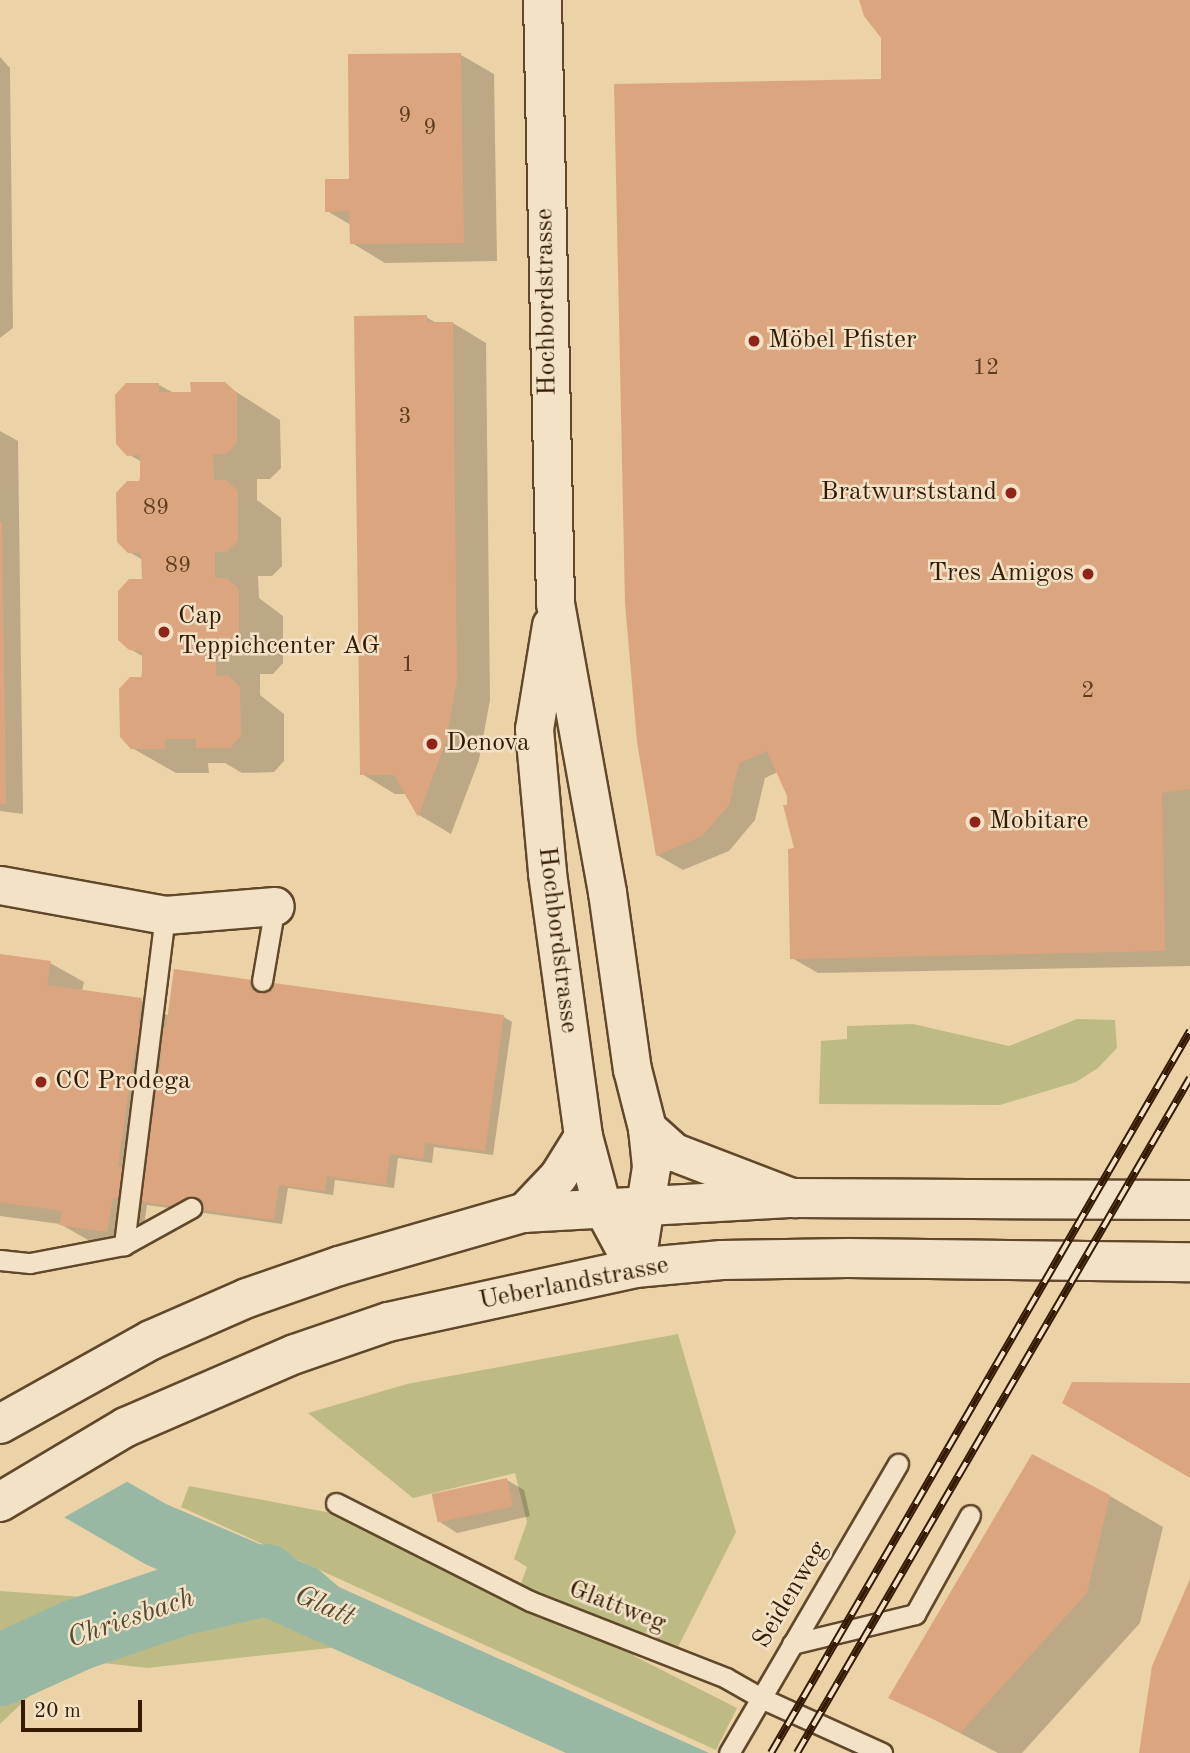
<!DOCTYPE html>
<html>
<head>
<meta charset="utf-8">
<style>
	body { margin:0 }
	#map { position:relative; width:1190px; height:1753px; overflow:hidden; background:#ecd3a7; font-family:"Old Standard TT",serif }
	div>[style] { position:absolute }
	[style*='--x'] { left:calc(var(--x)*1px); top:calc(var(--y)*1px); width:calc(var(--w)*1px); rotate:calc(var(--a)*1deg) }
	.green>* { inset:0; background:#bdbb83 }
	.water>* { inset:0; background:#99b8a3 }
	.pier>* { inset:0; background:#ecd3a7 }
	.shadow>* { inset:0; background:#0003 }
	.river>* { height:72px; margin:-36px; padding:0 36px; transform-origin:36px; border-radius:36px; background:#99b8a3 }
	.building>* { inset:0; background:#dba67f; transform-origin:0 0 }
	.roads { filter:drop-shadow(2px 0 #61482a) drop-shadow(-2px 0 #61482a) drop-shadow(0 2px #61482a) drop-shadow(0 -2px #61482a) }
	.service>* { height:19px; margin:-9.5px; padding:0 9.5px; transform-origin:9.5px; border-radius:9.5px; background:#f3e2c6 }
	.minor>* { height:37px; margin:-18.5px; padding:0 18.5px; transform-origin:18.5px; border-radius:18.5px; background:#f3e2c6 }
	.secondary>* { height:38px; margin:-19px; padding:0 19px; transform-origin:19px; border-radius:19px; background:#f3e2c6 }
	.rail>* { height:8px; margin-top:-4px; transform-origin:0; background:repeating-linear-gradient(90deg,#f3e2c6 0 16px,#331a01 0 32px); box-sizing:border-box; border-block:2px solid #331a01 }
	.dots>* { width:19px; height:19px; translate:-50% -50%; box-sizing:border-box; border:4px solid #f3e2c6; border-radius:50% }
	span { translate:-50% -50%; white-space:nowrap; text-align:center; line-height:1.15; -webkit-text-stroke:5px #f3e2c6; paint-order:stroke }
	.number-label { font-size:23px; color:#5d3d20 }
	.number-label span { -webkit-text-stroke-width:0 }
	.street-label { font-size:26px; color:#331a01 }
	.poi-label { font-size:26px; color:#331a01 }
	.left { translate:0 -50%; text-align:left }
	.right { translate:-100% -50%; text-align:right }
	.water-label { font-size:28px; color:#524932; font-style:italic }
	.scale { position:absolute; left:21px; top:1700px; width:121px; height:32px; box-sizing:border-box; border:4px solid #331a01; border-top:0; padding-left:9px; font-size:21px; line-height:24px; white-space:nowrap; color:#331a01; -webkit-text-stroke:5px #f3e2c6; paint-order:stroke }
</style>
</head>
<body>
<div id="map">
	<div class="green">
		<i style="clip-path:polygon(1077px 1019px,1115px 1020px,1117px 1048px,1098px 1068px,1076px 1082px,1000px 1105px,819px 1104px,821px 1041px,847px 1039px,847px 1026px,913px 1024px,1009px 1046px)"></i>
		<i style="clip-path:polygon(678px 1334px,736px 1532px,677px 1649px,646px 1632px,634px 1656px,737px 1708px,716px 1750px,181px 1507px,189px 1486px,326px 1512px,513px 1606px,527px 1567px,514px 1559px,527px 1522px,515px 1473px,413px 1498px,308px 1413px,407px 1384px)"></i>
		<i style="clip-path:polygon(0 1591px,250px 1609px,348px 1646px,147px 1668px,68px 1659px,0 1724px)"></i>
	</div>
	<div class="water">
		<i style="clip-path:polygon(0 1409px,166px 1504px,318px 1569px,339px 1587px,709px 1753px,566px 1753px,145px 1564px,0 1480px)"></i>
	</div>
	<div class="pier">
		<i style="clip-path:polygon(0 1405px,2px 1406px,130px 1480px,63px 1518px,0 1484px)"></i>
	</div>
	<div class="shadow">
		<i style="clip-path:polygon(863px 0,1190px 0,1190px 966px,818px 973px,792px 958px,796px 850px,789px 796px,778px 772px,765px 778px,755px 820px,729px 851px,683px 870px,657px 855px,883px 80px,883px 37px)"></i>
		<i style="clip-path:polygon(461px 55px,494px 74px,497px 261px,385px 263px,352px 243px,351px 225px,327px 211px)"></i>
		<i style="clip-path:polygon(0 57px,10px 68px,13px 328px,0 338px)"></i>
		<i style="clip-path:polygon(426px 317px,438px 324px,453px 323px,486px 343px,490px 700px,479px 760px,451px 834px,419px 815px,406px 794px,395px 794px,362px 774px)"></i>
		<i style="clip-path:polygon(224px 384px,280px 420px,281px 468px,270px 479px,257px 479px,257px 500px,281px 518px,282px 566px,272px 576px,258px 576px,259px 598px,283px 616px,283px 663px,273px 674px,260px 674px,260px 695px,284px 714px,284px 761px,274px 772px,242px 773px,225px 763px,208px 763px,209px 773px,176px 773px,132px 748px,144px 657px,130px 649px,144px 581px,143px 560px,129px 552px,142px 462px,128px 454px,159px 385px,174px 393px,193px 393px)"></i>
		<i style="clip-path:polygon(0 431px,18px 441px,23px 814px,0 811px)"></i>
		<i style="clip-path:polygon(0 956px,50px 963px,84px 982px,82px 991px,141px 1000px,169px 1016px,504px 1017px,512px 1022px,493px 1155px,434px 1147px,432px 1163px,398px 1158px,394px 1188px,335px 1180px,333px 1195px,288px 1188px,282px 1224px,147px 1205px,140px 1250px,95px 1244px,60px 1224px,0 1216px)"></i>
		<i style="clip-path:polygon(507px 1480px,524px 1490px,530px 1516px,457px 1533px,440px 1522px)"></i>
		<i style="clip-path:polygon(1110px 1496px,1163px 1527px,1140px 1623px,1022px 1753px,998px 1753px,891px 1697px)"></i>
	</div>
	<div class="river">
		<i style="--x:0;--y:1670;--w:85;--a:-24.4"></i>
		<i style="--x:77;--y:1635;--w:108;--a:-18.9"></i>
		<i style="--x:179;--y:1600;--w:89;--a:-12.9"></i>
	</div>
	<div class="building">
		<i style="clip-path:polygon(859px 0,1190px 0,1190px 789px,1162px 793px,1165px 951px,790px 959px,788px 849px,794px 848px,783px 805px,787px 805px,787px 796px,767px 751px,739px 763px,729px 805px,702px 836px,656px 856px,637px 742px,625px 603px,614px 84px,881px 79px,881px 38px,864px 16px)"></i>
		<i style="clip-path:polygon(461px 53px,464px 243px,350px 244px,349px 211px,325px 212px,325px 179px,349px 179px,348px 54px)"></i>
		<i style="clip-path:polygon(427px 315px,427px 322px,453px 322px,457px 680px,446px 741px,418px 817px,394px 775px,360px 775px,354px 316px)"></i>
		<i style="clip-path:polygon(190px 382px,225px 382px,237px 393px,237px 443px,226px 454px,213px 454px,214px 480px,226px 480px,238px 491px,238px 541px,227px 552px,215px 552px,215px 578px,227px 578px,239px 589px,239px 638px,228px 649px,216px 649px,216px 676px,228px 675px,240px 687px,241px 736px,230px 748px,196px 748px,196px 739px,165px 739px,165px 749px,131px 749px,120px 737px,119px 689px,130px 677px,142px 677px,142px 651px,129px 650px,118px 640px,118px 591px,129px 579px,142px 579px,141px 553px,128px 553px,117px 542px,116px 493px,127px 481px,140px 481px,140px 455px,127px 456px,116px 444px,115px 395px,126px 383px,159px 383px,159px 392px,191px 392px)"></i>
		<i style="clip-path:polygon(0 522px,2px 522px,6px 805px,0 804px)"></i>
		<i style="clip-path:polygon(evenodd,0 954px,51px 961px,47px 985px,142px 998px,138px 1023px,166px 1027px,174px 969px,504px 1015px,485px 1151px,425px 1143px,423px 1159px,390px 1154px,386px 1185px,327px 1176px,325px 1191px,279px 1185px,274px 1220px,113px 1198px,107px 1232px,59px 1225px,62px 1211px,0 1202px,0 954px,135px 1048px,162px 1052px,145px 1170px,118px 1166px,135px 1048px)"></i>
		<i style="clip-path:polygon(1072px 1382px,1190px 1383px,1190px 1478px,1062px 1403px)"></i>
		<i style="clip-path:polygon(1032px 1454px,1110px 1495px,1087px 1593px,961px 1732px,888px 1698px)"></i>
		<i style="left:507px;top:1478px;width:29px;height:77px;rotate:78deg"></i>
		<i style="clip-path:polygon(1190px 1579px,1190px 1753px,1139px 1753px,1152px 1666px)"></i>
	</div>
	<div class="roads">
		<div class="service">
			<i style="--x:165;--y:915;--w:333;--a:97.1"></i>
			<i style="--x:124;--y:1245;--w:77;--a:-28.9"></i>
			<i style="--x:262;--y:981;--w:76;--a:-80.2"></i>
			<i style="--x:0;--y:1260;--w:30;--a:6"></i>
			<i style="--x:30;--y:1263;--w:96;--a:-10.8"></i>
			<i style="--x:336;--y:1503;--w:217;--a:26.8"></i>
			<i style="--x:530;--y:1601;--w:211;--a:21.4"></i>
			<i style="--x:726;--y:1678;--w:40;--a:29.7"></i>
			<i style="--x:761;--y:1698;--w:133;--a:24.4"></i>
			<i style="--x:792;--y:1644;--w:127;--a:-13.7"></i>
			<i style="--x:915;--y:1614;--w:113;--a:-60.9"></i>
			<i style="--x:729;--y:1753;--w:335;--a:-59.7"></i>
		</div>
		<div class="minor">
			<i style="--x:542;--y:0;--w:603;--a:88.76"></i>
			<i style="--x:555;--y:603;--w:294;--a:79.8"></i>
			<i style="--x:607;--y:892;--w:179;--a:82"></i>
			<i style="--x:632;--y:1069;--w:61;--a:75.7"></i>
			<i style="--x:647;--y:1128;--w:39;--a:84"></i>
			<i style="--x:651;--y:1167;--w:102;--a:99"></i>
			<i style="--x:551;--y:625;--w:105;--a:99.3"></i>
			<i style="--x:534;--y:729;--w:145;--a:84.8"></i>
			<i style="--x:547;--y:873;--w:265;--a:82.2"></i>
			<i style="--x:583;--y:1136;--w:73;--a:75"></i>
			<i style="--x:602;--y:1207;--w:69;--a:61.6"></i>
			<i style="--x:0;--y:885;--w:168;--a:10.3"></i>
			<i style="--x:165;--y:915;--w:110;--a:-4.7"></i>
			<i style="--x:647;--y:1128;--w:36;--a:42"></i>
			<i style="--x:674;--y:1152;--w:129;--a:21"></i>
			<i style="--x:523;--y:1213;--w:51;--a:-46.6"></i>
			<i style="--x:558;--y:1176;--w:47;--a:-58"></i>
		</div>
		<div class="secondary">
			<i style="--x:0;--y:1424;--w:173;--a:-29.1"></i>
			<i style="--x:151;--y:1340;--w:105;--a:-23.6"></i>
			<i style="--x:247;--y:1298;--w:97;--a:-19.2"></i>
			<i style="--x:339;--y:1266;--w:191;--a:-16.1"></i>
			<i style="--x:523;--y:1213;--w:271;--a:-3.2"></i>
			<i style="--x:794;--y:1198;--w:396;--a:0.3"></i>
			<i style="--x:0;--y:1502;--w:147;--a:-30.8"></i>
			<i style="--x:126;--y:1427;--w:184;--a:-23.4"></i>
			<i style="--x:295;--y:1354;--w:98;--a:-19"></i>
			<i style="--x:388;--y:1322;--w:253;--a:-12.3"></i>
			<i style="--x:635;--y:1268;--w:87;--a:-5.3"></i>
			<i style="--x:722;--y:1260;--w:126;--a:-0.9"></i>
			<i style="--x:848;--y:1258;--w:342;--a:0.7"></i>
		</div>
	</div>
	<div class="rail">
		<i style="--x:771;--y:1753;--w:835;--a:-59.87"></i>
		<i style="--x:797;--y:1753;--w:781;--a:-59.79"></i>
	</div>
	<div class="dots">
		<i style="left:754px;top:341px;background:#8f2418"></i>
		<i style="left:1011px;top:493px;background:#8f2418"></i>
		<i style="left:1088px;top:574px;background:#8f2418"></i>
		<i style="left:164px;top:632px;background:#8f2418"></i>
		<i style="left:432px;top:744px;background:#8f2418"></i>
		<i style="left:975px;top:822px;background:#8f2418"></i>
		<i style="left:41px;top:1082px;background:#8f2418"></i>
	</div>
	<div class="number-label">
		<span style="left:405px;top:116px">9</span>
		<span style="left:430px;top:128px">9</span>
		<span style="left:986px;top:368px">12</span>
		<span style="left:405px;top:417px">3</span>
		<span style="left:156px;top:508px">89</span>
		<span style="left:178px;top:566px">89</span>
		<span style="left:408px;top:665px">1</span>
		<span style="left:1088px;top:691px">2</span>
	</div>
	<div class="street-label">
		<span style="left:547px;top:302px;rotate:-91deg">Hochbordstrasse</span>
		<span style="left:557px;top:940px;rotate:83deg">Hochbordstrasse</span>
		<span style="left:574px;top:1284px;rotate:-11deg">Ueberlandstrasse</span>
		<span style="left:791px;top:1595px;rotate:-59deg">Seidenweg</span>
		<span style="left:617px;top:1607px;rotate:21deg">Glattweg</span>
	</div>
	<div class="poi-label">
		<span class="left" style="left:768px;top:341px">Möbel Pfister</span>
		<span class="right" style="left:997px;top:493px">Bratwurststand</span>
		<span class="right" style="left:1074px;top:574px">Tres Amigos</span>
		<span class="left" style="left:178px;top:632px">Cap<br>Teppichcenter AG</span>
		<span class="left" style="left:446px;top:744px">Denova</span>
		<span class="left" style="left:989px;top:822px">Mobitare</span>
		<span class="left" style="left:55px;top:1082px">CC Prodega</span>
	</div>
	<div class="water-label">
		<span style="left:324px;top:1607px;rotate:24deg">Glatt</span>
		<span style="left:131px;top:1619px;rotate:-19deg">Chriesbach</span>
	</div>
	<div class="scale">20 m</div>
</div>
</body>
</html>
